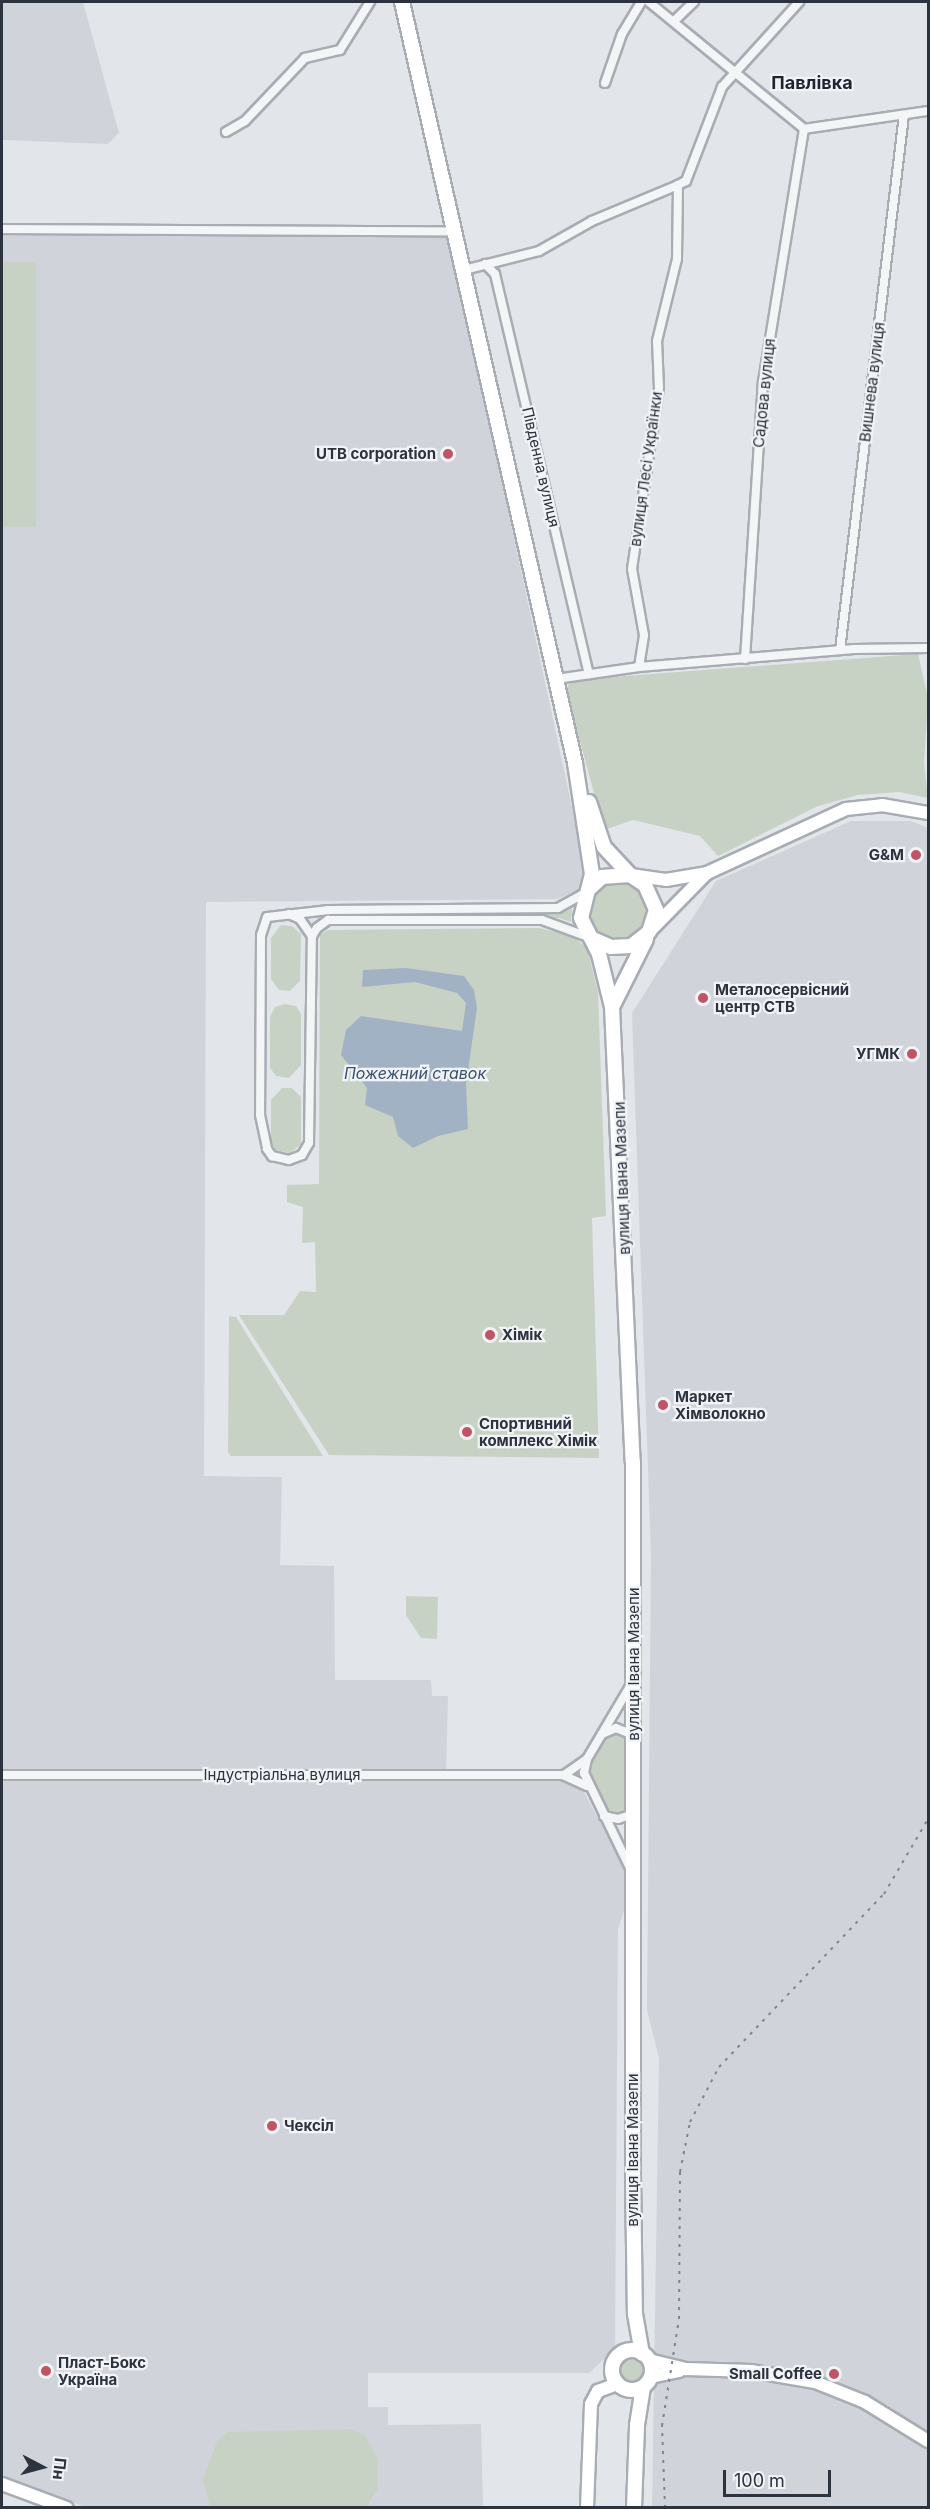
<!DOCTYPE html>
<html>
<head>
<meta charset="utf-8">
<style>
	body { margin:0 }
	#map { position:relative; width:930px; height:2509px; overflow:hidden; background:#e2e5e9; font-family:Inter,sans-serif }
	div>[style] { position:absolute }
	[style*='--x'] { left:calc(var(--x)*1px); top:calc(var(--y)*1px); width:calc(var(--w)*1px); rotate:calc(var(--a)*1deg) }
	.built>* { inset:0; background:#d0d4da }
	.green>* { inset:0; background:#c7d2c4; transform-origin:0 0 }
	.round { border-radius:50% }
	.water>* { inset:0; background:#a1b2c5 }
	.roads { filter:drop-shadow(2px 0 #a8acb3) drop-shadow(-2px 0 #a8acb3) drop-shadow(0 2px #a8acb3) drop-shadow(0 -2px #a8acb3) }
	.street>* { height:8px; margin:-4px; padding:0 4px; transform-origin:4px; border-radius:4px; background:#f4f5f7 }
	.secondary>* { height:12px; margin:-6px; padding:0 6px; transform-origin:6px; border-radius:6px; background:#fff }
	.primary>* { height:14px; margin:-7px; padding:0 7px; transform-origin:7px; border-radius:7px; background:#fff }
	.primary>.ring { margin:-7px; padding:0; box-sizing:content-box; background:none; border:14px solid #fff; border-radius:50% }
	.rail>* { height:2px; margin-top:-1px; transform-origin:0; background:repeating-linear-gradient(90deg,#7d8491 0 3px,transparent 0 9px) }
	.dots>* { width:16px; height:16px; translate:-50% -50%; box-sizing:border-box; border:3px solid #f1f3f6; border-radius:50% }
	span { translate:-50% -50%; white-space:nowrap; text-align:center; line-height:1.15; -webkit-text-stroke:4.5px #f1f3f6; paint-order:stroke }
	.street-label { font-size:15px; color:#2c333f }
	.poi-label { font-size:15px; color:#2c333f; font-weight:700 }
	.right { translate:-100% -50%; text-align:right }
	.left { translate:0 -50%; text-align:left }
	.water-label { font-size:16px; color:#3a516e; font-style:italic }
	.quarter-label { font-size:18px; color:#1e2430; font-weight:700 }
	.frame { position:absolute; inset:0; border:3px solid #2c333f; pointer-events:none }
	.north { position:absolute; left:12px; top:2437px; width:60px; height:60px; -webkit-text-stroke:4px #f1f3f6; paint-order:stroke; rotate:96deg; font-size:16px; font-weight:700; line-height:24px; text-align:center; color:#2c333f }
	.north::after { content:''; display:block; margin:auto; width:21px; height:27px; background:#2c333f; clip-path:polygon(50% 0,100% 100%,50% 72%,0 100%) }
	.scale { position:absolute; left:723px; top:2470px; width:108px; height:27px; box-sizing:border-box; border:3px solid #2c333f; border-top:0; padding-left:8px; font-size:18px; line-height:21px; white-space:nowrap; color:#2c333f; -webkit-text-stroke:4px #f1f3f6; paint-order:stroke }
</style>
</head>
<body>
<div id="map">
	<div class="built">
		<i style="clip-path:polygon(2px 2px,83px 2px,119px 133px,108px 144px,2px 140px)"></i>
		<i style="clip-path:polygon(2px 235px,449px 237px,586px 872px,580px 889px,557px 899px,206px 902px,204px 1476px,282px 1477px,280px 1565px,334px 1566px,335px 1680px,431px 1680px,432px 1696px,448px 1696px,446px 1775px,563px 1775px,579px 1783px,625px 1868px,625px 1908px,618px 1929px,615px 2349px,589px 2373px,368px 2373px,368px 2407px,388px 2407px,388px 2425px,481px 2424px,483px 2507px,85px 2507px,2px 2475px)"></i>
		<i style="clip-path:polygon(851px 821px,911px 821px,928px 828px,928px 2507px,652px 2507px,659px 2058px,647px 2010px,651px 1555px,632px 1013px,716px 881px)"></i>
	</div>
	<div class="green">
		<i style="left:2px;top:262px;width:34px;height:265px"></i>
		<i style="clip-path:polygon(918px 654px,928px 698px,924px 763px,928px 798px,899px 792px,858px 795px,818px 806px,718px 856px,700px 836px,633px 820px,604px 830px,566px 689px,572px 680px)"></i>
		<i class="round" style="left:586px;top:879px;width:64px;height:64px"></i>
		<i style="clip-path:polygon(572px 909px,571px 922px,559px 918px,313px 915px,559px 914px)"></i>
		<i style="clip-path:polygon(281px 925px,292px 926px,301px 934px,300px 981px,290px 991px,279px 990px,271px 979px,271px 938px)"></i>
		<i style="clip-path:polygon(539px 928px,572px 936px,587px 948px,598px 992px,606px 1216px,592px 1218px,599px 1458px,329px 1455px,239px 1315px,284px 1315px,300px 1291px,316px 1292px,315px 1242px,302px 1243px,303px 1207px,287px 1202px,287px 1185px,319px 1184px,320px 935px,328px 930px)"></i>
		<i style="clip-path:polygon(285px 1004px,296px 1006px,301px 1014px,301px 1065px,289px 1078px,276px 1076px,270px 1068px,270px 1017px,275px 1007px)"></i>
		<i style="clip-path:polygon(282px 1088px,292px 1088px,301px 1097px,301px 1144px,290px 1153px,276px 1150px,271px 1141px,271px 1100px)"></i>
		<i style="clip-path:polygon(229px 1316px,236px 1317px,323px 1456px,231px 1456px,228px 1452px)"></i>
		<i style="clip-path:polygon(406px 1596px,438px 1597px,437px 1639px,421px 1638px,406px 1615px)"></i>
		<i style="clip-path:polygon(616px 1731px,627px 1736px,627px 1810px,619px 1815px,608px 1813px,588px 1773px,602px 1739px)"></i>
		<i class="round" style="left:619px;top:2357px;width:26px;height:26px"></i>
		<i style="clip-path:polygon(352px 2429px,365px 2436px,378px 2459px,378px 2488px,367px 2507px,210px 2506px,203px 2480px,217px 2441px,227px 2432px)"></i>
	</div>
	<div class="water">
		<i style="clip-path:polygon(406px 968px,464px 976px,474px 990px,477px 1008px,466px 1084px,468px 1129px,438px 1136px,413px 1148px,398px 1136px,393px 1117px,365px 1105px,367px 1088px,341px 1055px,346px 1030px,361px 1016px,462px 1031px,466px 1003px,457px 993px,415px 982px,362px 987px,363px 970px)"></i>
	</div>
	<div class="roads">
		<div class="street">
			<i style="--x:649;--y:2;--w:200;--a:39.3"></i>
			<i style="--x:674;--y:21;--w:28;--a:-44"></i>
			<i style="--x:605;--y:83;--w:52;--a:-70.9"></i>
			<i style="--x:622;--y:34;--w:37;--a:-59"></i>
			<i style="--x:804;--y:129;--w:125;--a:-8.3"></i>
			<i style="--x:226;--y:132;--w:22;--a:-30"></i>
			<i style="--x:245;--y:121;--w:87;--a:-46.4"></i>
			<i style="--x:305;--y:58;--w:36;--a:-13"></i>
			<i style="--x:340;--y:50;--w:57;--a:-58"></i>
			<i style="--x:2;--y:229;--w:453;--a:0.3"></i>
			<i style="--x:485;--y:264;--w:14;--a:45"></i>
			<i style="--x:495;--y:274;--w:411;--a:76.8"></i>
			<i style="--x:464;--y:270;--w:77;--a:-14.2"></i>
			<i style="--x:539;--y:251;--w:61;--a:-29.5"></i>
			<i style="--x:592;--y:221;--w:93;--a:-22.7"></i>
			<i style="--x:840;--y:650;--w:539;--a:-83.18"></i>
			<i style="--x:745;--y:659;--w:278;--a:-86.3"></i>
			<i style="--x:763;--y:382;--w:256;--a:-80.8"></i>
			<i style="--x:639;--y:667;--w:32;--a:-81"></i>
			<i style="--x:644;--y:635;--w:67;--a:-100.3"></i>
			<i style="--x:632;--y:569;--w:183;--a:-81.5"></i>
			<i style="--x:659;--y:388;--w:47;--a:-92.4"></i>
			<i style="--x:657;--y:341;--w:84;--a:-76.3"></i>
			<i style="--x:677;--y:259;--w:74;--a:-89.2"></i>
			<i style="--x:678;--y:185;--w:9;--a:-27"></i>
			<i style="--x:686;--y:181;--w:101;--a:-69"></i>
			<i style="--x:722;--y:87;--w:115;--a:-47.8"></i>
			<i style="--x:556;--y:679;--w:84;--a:-8.2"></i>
			<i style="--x:639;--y:667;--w:216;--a:-4.8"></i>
			<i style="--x:854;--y:649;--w:74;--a:-0.8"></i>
			<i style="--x:585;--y:893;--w:31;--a:151"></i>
			<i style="--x:558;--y:908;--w:229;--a:179.5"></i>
			<i style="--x:329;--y:910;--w:62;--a:173.6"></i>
			<i style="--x:267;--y:917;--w:19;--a:108"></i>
			<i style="--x:261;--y:935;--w:180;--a:90.3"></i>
			<i style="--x:260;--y:1115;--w:35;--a:78"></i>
			<i style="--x:267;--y:1149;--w:9;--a:54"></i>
			<i style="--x:272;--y:1156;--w:17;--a:13"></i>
			<i style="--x:289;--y:1160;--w:14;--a:-21"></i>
			<i style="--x:302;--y:1155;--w:14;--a:-60"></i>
			<i style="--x:309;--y:1143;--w:207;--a:-89.2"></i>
			<i style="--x:312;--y:936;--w:9;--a:-58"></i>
			<i style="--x:317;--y:928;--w:14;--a:-36"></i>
			<i style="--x:328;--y:920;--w:214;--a:0"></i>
			<i style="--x:542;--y:920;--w:52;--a:20.2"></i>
			<i style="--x:289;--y:914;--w:12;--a:24"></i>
			<i style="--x:300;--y:919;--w:21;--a:55"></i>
			<i style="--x:602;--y:1734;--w:15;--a:-23"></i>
			<i style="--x:616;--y:1728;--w:18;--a:22"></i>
			<i style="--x:2;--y:1775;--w:561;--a:0"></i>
			<i style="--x:563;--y:1775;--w:26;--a:25"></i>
			<i style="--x:564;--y:1775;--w:28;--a:-35"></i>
			<i style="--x:604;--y:1816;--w:14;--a:12"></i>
			<i style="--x:618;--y:1819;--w:16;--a:-18"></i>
			<i style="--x:630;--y:1868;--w:106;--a:-115.8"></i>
			<i style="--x:584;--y:1773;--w:14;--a:-78"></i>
			<i style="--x:587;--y:1759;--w:88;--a:-59.4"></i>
		</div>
		<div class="secondary">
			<i style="--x:631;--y:875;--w:35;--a:8"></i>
			<i style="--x:666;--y:880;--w:42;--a:-9.7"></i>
			<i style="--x:707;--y:873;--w:153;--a:-24.7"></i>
			<i style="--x:846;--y:809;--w:36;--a:-6"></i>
			<i style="--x:882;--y:805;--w:47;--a:9.9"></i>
			<i style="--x:649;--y:932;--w:80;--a:-45.5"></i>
			<i style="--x:649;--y:2360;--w:38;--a:14"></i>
			<i style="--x:686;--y:2369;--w:65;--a:1.8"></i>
			<i style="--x:751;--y:2371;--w:65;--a:9.8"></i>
			<i style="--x:815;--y:2382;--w:54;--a:21.8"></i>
			<i style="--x:865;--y:2402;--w:74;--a:31.8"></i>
			<i style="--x:651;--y:2377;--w:29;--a:-12"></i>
			<i style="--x:2;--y:2484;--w:69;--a:20.3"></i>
			<i style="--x:587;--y:2508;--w:104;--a:-87.8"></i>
			<i style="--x:591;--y:2404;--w:15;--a:-62"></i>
			<i style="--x:598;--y:2391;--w:20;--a:-20"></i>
		</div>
		<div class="primary">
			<i style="--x:402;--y:2;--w:780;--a:77.19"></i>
			<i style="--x:575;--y:763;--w:112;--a:81.3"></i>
			<i style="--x:592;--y:874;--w:45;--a:104"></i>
			<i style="--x:581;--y:918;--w:40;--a:63.4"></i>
			<i style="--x:599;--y:954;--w:55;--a:76.2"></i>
			<i style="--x:612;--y:1007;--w:455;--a:87.4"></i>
			<i style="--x:633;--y:1462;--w:714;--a:90"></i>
			<i style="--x:633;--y:2176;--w:138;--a:89.2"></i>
			<i style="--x:635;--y:2314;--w:40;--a:80"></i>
			<i style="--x:589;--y:802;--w:47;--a:71.6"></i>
			<i style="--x:604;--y:847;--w:38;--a:47"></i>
			<i style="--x:588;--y:890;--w:19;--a:-43"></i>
			<i style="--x:602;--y:877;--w:28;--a:-4"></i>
			<i style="--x:630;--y:875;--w:18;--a:34"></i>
			<i style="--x:645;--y:885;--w:27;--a:66"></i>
			<i style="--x:656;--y:910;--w:23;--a:108"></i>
			<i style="--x:649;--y:932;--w:23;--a:142"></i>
			<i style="--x:631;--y:946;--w:20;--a:177"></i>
			<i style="--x:611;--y:947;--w:22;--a:-156"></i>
			<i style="--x:612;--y:1007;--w:76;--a:-63.4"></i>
			<i class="ring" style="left:612px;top:2350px;width:26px;height:26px"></i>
			<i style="--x:634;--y:2508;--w:83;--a:-87.9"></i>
			<i style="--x:637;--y:2425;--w:37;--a:-81"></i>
		</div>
	</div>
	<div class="rail">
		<i style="--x:665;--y:2508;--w:82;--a:-92.1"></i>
		<i style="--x:662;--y:2426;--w:108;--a:-81"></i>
		<i style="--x:679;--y:2319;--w:147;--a:-89.6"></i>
		<i style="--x:680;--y:2172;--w:51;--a:-78.7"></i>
		<i style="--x:690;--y:2122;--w:62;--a:-62.2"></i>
		<i style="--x:719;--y:2067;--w:239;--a:-46.4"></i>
		<i style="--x:884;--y:1894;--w:87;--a:-59.6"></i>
	</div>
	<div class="dots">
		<i style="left:448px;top:454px;background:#c05464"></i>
		<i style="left:916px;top:855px;background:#c05464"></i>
		<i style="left:703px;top:998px;background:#c05464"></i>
		<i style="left:912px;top:1054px;background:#c05464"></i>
		<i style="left:490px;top:1335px;background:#c05464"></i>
		<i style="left:663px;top:1405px;background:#c05464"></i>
		<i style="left:467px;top:1432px;background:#c05464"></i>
		<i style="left:272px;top:2126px;background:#c05464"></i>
		<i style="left:46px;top:2371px;background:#c05464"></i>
		<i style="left:834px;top:2374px;background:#c05464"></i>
	</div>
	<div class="street-label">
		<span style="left:872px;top:382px;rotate:-83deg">Вишнева вулиця</span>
		<span style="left:764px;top:393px;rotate:-84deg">Садова вулиця</span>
		<span style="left:541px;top:467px;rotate:77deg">Південна вулиця</span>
		<span style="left:646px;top:469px;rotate:-82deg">вулиця Лесі Українки</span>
		<span style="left:622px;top:1178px;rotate:-92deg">вулиця Івана Мазепи</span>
		<span style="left:634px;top:1664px;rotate:-90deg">вулиця Івана Мазепи</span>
		<span style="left:282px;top:1775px">Індустріальна вулиця</span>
		<span style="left:633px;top:2150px;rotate:-90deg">вулиця Івана Мазепи</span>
	</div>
	<div class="poi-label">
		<span class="right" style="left:436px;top:454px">UTB corporation</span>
		<span class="right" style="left:904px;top:855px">G&amp;M</span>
		<span class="left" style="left:715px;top:998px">Металосервісний<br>центр СТВ</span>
		<span class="right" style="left:900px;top:1054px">УГМК</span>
		<span class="left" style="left:502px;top:1335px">Хімік</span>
		<span class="left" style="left:675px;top:1405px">Маркет<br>Хімволокно</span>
		<span class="left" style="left:479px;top:1432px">Спортивний<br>комплекс Хімік</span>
		<span class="left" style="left:284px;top:2126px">Чексіл</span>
		<span class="left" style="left:58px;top:2371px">Пласт-Бокс<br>Україна</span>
		<span class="right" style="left:822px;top:2374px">Small Coffee</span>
	</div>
	<div class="water-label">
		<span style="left:415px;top:1073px">Пожежний ставок</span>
	</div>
	<div class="quarter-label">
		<span style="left:812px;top:83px">Павлівка</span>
	</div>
	<div class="frame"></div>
	<div class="north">Пн</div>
	<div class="scale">100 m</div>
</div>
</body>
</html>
